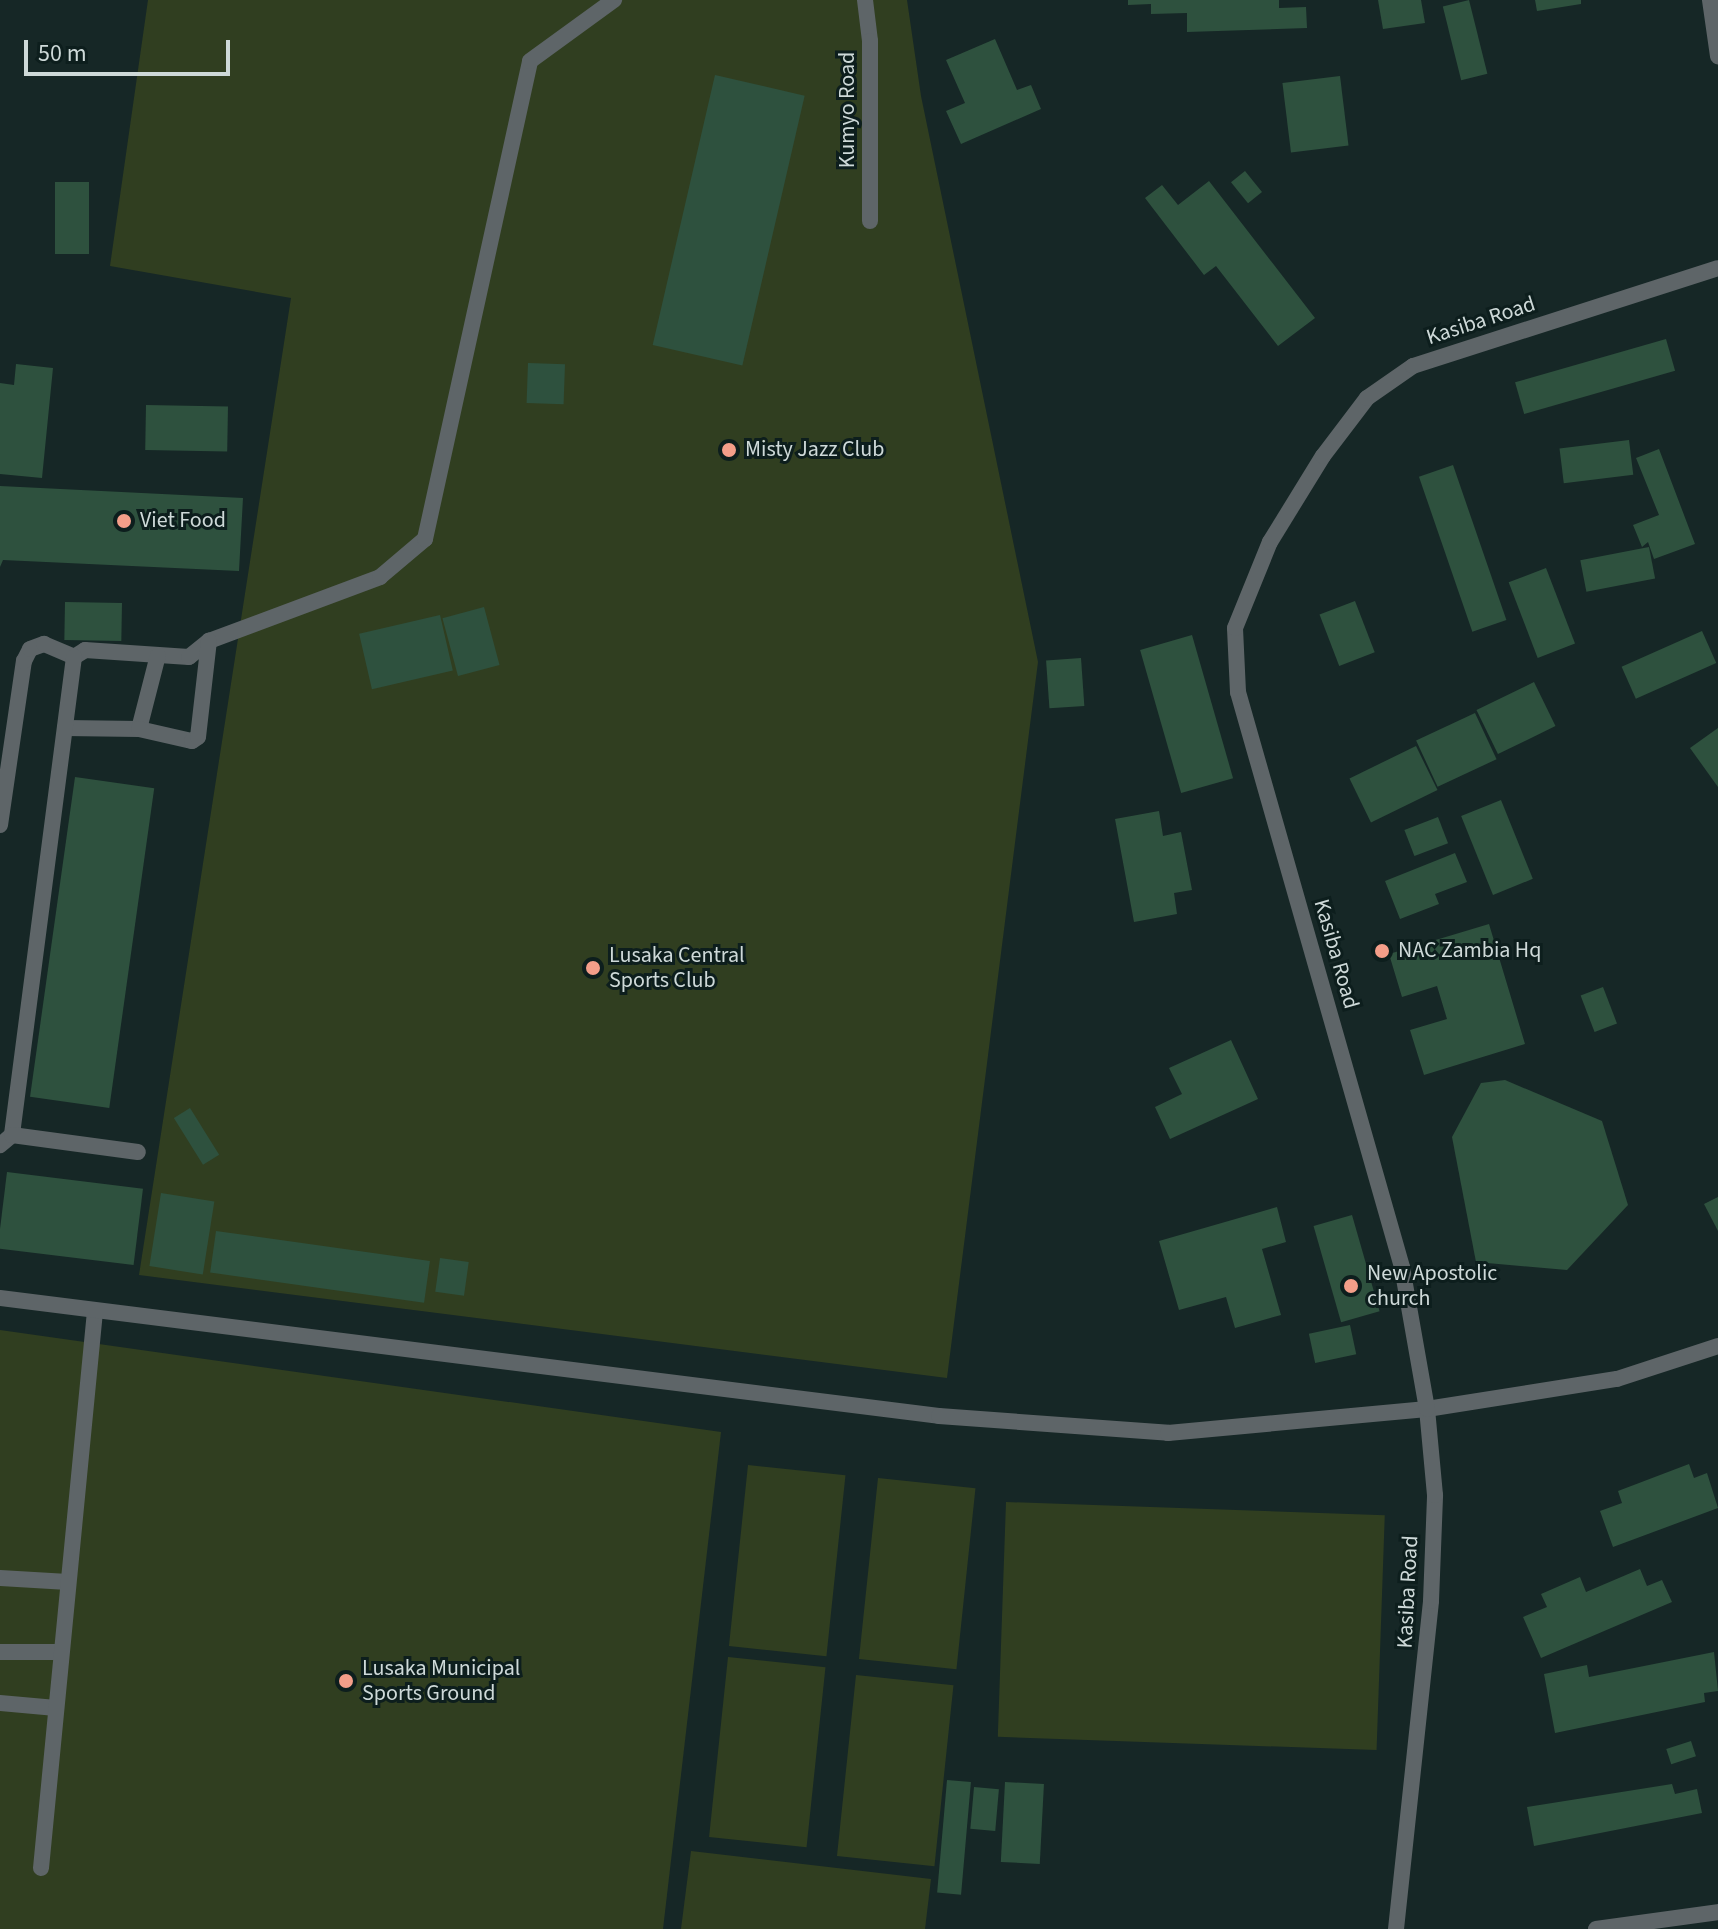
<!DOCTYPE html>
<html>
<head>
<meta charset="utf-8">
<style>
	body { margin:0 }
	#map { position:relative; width:1718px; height:1929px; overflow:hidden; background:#162726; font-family:"Source Sans 3",sans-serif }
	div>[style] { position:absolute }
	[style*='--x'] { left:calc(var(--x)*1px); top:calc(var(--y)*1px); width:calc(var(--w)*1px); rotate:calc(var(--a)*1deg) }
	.green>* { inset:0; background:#303e20; transform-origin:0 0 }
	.building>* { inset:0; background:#2e513e; transform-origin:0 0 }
	.lane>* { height:16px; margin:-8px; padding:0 8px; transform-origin:8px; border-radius:8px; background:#5e6568 }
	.street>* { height:16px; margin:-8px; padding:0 8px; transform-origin:8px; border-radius:8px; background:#5e6568 }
	.dots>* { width:22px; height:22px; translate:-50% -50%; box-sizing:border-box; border:4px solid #0d1e1d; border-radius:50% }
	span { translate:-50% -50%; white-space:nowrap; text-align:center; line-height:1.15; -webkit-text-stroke:6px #0d1e1d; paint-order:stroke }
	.street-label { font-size:22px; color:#ced9d8 }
	.poi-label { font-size:22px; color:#ced9d8 }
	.left { translate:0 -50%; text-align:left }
	.scale { position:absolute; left:24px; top:40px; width:206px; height:36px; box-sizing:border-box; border:4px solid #ced9d8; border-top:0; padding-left:10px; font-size:24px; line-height:28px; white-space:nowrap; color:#ced9d8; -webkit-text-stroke:6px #0d1e1d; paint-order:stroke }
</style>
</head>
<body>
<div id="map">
	<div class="green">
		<i style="clip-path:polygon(148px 0,907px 0,921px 96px,1038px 662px,947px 1378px,139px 1275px,291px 298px,110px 266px)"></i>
		<i style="clip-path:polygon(0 1330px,721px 1432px,663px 1929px,0 1929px)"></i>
		<i style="left:748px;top:1465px;width:98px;height:182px;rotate:6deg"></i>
		<i style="left:878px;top:1478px;width:98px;height:182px;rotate:6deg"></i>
		<i style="left:1006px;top:1502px;width:379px;height:235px;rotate:2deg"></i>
		<i style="left:728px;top:1657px;width:98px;height:181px;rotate:6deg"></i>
		<i style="left:856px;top:1675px;width:98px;height:182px;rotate:6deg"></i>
		<i style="clip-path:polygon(691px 1851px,931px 1879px,925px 1929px,681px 1929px)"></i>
	</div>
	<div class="building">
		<i style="clip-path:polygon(1128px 0,1279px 0,1279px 8px,1306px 7px,1307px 28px,1187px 32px,1187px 13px,1151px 14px,1151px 4px,1128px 5px)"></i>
		<i style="clip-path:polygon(1378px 0,1421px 0,1425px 23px,1383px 29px)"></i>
		<i style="left:1469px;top:0;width:76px;height:27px;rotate:76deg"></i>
		<i style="clip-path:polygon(1535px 0,1581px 0,1581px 4px,1537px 11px)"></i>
		<i style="clip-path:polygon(995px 39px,1017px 90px,1031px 85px,1041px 109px,961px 144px,946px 111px,965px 103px,946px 60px)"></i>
		<i style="left:715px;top:75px;width:92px;height:277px;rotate:13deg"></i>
		<i style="left:1340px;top:76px;width:70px;height:58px;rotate:83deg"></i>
		<i style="left:1245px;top:171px;width:27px;height:18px;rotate:51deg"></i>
		<i style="clip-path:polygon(1209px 181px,1315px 318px,1278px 346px,1216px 266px,1204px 275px,1145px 198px,1162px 185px,1178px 205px)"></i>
		<i style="left:55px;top:182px;width:34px;height:72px"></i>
		<i style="left:1666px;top:339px;width:33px;height:157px;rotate:74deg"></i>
		<i style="left:528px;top:363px;width:37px;height:40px;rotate:2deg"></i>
		<i style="clip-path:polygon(16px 364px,53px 368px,42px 478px,0 474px,0 383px,14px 385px)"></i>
		<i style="left:146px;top:405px;width:82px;height:45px;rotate:1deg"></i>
		<i style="left:1629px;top:440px;width:35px;height:70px;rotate:83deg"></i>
		<i style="clip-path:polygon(1659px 449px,1695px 544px,1654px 559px,1648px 542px,1642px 547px,1633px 525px,1659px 515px,1636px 458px)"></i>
		<i style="left:1453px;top:465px;width:164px;height:36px;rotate:71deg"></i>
		<i style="clip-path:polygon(0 486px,243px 498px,239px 571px,3px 560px,0 567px)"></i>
		<i style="left:1649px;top:547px;width:32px;height:70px;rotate:79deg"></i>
		<i style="left:1546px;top:568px;width:81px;height:40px;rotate:69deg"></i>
		<i style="left:1355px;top:601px;width:55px;height:38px;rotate:69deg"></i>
		<i style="left:65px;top:602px;width:57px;height:38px;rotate:1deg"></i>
		<i style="left:484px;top:607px;width:60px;height:43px;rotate:75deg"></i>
		<i style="left:440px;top:615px;width:57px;height:83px;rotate:77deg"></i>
		<i style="left:1702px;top:631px;width:35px;height:88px;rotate:66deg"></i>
		<i style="left:1192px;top:635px;width:149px;height:54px;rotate:74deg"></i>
		<i style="left:1081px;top:658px;width:48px;height:35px;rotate:86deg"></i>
		<i style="left:1534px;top:682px;width:49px;height:64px;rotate:64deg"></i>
		<i style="left:1475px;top:713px;width:51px;height:65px;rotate:65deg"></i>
		<i style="clip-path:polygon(1718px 728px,1718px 787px,1690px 748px)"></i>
		<i style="left:1416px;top:746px;width:49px;height:74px;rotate:64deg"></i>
		<i style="left:75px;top:777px;width:80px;height:323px;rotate:8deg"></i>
		<i style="left:1501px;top:800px;width:85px;height:43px;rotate:68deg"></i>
		<i style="clip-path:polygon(1159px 811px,1163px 836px,1181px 832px,1192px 890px,1174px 893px,1177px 914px,1134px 922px,1115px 819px)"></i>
		<i style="left:1438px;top:817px;width:28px;height:36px;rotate:69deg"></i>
		<i style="clip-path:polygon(1455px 853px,1467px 882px,1435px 894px,1439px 904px,1400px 919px,1385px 881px)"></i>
		<i style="clip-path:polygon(1489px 924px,1525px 1044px,1424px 1075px,1410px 1030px,1447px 1019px,1437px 986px,1402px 997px,1389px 954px)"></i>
		<i style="left:1603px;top:987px;width:39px;height:24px;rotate:69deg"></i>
		<i style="clip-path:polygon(1231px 1040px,1258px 1099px,1170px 1139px,1155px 1107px,1182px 1094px,1169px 1068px)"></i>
		<i style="clip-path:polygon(1505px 1080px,1602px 1121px,1628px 1205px,1567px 1270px,1476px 1262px,1452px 1137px,1481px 1083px)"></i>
		<i style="left:190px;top:1108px;width:55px;height:19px;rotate:58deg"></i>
		<i style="left:7px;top:1172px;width:137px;height:77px;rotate:7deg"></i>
		<i style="left:161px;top:1193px;width:54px;height:74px;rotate:9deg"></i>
		<i style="clip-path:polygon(1718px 1197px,1718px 1231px,1704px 1204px)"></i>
		<i style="clip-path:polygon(1277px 1207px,1286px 1242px,1262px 1249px,1281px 1315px,1235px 1328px,1226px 1297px,1179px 1310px,1159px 1241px)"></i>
		<i style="left:1352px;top:1215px;width:100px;height:40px;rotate:74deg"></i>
		<i style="left:216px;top:1231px;width:216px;height:42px;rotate:8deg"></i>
		<i style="left:440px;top:1258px;width:29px;height:34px;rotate:8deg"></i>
		<i style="left:1350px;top:1325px;width:30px;height:42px;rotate:78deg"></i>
		<i style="clip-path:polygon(1689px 1464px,1694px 1478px,1707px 1473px,1718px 1508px,1613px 1547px,1600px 1511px,1622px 1503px,1618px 1491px)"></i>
		<i style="clip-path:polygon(1640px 1569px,1647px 1586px,1662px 1580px,1672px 1602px,1541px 1658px,1523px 1617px,1547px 1607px,1541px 1594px,1580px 1577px,1586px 1592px)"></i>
		<i style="clip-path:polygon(1714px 1652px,1718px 1691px,1704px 1693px,1705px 1702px,1555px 1733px,1544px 1674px,1587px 1665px,1589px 1677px)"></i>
		<i style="left:1691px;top:1741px;width:16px;height:26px;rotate:72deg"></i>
		<i style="left:947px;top:1780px;width:24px;height:113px;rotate:5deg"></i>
		<i style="left:1005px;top:1782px;width:39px;height:80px;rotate:3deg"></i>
		<i style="clip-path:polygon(1672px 1784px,1675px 1794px,1697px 1789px,1702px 1813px,1534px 1846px,1527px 1807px)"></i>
		<i style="left:974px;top:1787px;width:25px;height:42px;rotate:5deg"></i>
	</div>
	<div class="lane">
		<i style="--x:74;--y:657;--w:13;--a:-32"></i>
		<i style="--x:85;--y:650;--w:104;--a:3.9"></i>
		<i style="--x:189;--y:657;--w:26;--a:-39"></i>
		<i style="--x:209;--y:641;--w:183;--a:-20.5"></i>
		<i style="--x:380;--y:577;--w:59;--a:-40.2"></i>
		<i style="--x:425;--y:539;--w:489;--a:-77.6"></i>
		<i style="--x:530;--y:61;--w:104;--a:-36"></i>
		<i style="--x:65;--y:728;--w:74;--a:0.8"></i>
		<i style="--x:139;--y:729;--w:76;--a:-75.6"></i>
		<i style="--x:139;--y:729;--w:54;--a:12.8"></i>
		<i style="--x:192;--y:741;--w:7;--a:-34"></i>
		<i style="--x:198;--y:737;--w:97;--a:-83.5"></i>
		<i style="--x:0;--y:825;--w:166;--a:-81.7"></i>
		<i style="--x:24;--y:661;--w:13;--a:-63"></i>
		<i style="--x:30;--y:649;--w:15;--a:-20"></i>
		<i style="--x:44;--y:644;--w:33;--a:23"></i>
		<i style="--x:74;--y:657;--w:482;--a:97.4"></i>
		<i style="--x:12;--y:1135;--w:16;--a:140"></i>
		<i style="--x:12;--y:1135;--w:127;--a:7.7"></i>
		<i style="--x:0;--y:1578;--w:68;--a:3.4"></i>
		<i style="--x:0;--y:1652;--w:61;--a:0"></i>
		<i style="--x:0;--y:1703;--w:56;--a:5.1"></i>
		<i style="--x:41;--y:1868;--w:560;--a:-84.46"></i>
	</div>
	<div class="street">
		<i style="--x:865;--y:0;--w:41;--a:83"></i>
		<i style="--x:870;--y:41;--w:180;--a:90"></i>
		<i style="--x:1710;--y:0;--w:57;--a:81.9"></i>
		<i style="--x:0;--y:1298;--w:946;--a:7.16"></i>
		<i style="--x:939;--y:1416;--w:230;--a:4.2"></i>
		<i style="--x:1168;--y:1433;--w:260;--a:-5.3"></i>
		<i style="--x:1427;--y:1409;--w:192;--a:-9"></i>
		<i style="--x:1617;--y:1379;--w:106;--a:-18.1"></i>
		<i style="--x:1396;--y:1929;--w:330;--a:-83.9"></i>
		<i style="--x:1431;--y:1601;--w:106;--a:-87.8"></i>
		<i style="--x:1435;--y:1495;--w:86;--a:-95.3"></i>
		<i style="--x:1427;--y:1409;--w:144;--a:-100"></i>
		<i style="--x:1402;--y:1267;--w:598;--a:-105.92"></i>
		<i style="--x:1238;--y:692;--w:64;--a:-92.7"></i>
		<i style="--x:1235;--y:628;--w:93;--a:-67.9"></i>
		<i style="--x:1270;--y:542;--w:101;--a:-58.4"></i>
		<i style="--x:1323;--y:456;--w:73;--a:-52.8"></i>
		<i style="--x:1367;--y:398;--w:56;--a:-34.8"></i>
		<i style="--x:1413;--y:366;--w:320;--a:-17.8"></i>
		<i style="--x:1596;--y:1929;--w:123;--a:-7.9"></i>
	</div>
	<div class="dots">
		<i style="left:729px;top:450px;background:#f49e89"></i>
		<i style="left:124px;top:521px;background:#f49e89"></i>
		<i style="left:1382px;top:951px;background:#f49e89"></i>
		<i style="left:593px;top:968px;background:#f49e89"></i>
		<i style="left:1351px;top:1286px;background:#f49e89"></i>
		<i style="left:346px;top:1681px;background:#f49e89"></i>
	</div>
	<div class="street-label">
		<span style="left:848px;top:110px;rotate:-90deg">Kumyo Road</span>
		<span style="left:1481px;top:321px;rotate:-18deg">Kasiba Road</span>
		<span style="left:1336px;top:954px;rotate:74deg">Kasiba Road</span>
		<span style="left:1408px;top:1592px;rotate:-87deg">Kasiba Road</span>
	</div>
	<div class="poi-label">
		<span class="left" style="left:745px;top:450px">Misty Jazz Club</span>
		<span class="left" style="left:140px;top:521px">Viet Food</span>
		<span class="left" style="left:1398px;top:951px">NAC Zambia Hq</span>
		<span class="left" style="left:609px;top:968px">Lusaka Central<br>Sports Club</span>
		<span class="left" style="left:1367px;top:1286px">New Apostolic<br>church</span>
		<span class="left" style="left:362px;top:1681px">Lusaka Municipal<br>Sports Ground</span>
	</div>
	<div class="scale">50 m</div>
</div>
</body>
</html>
